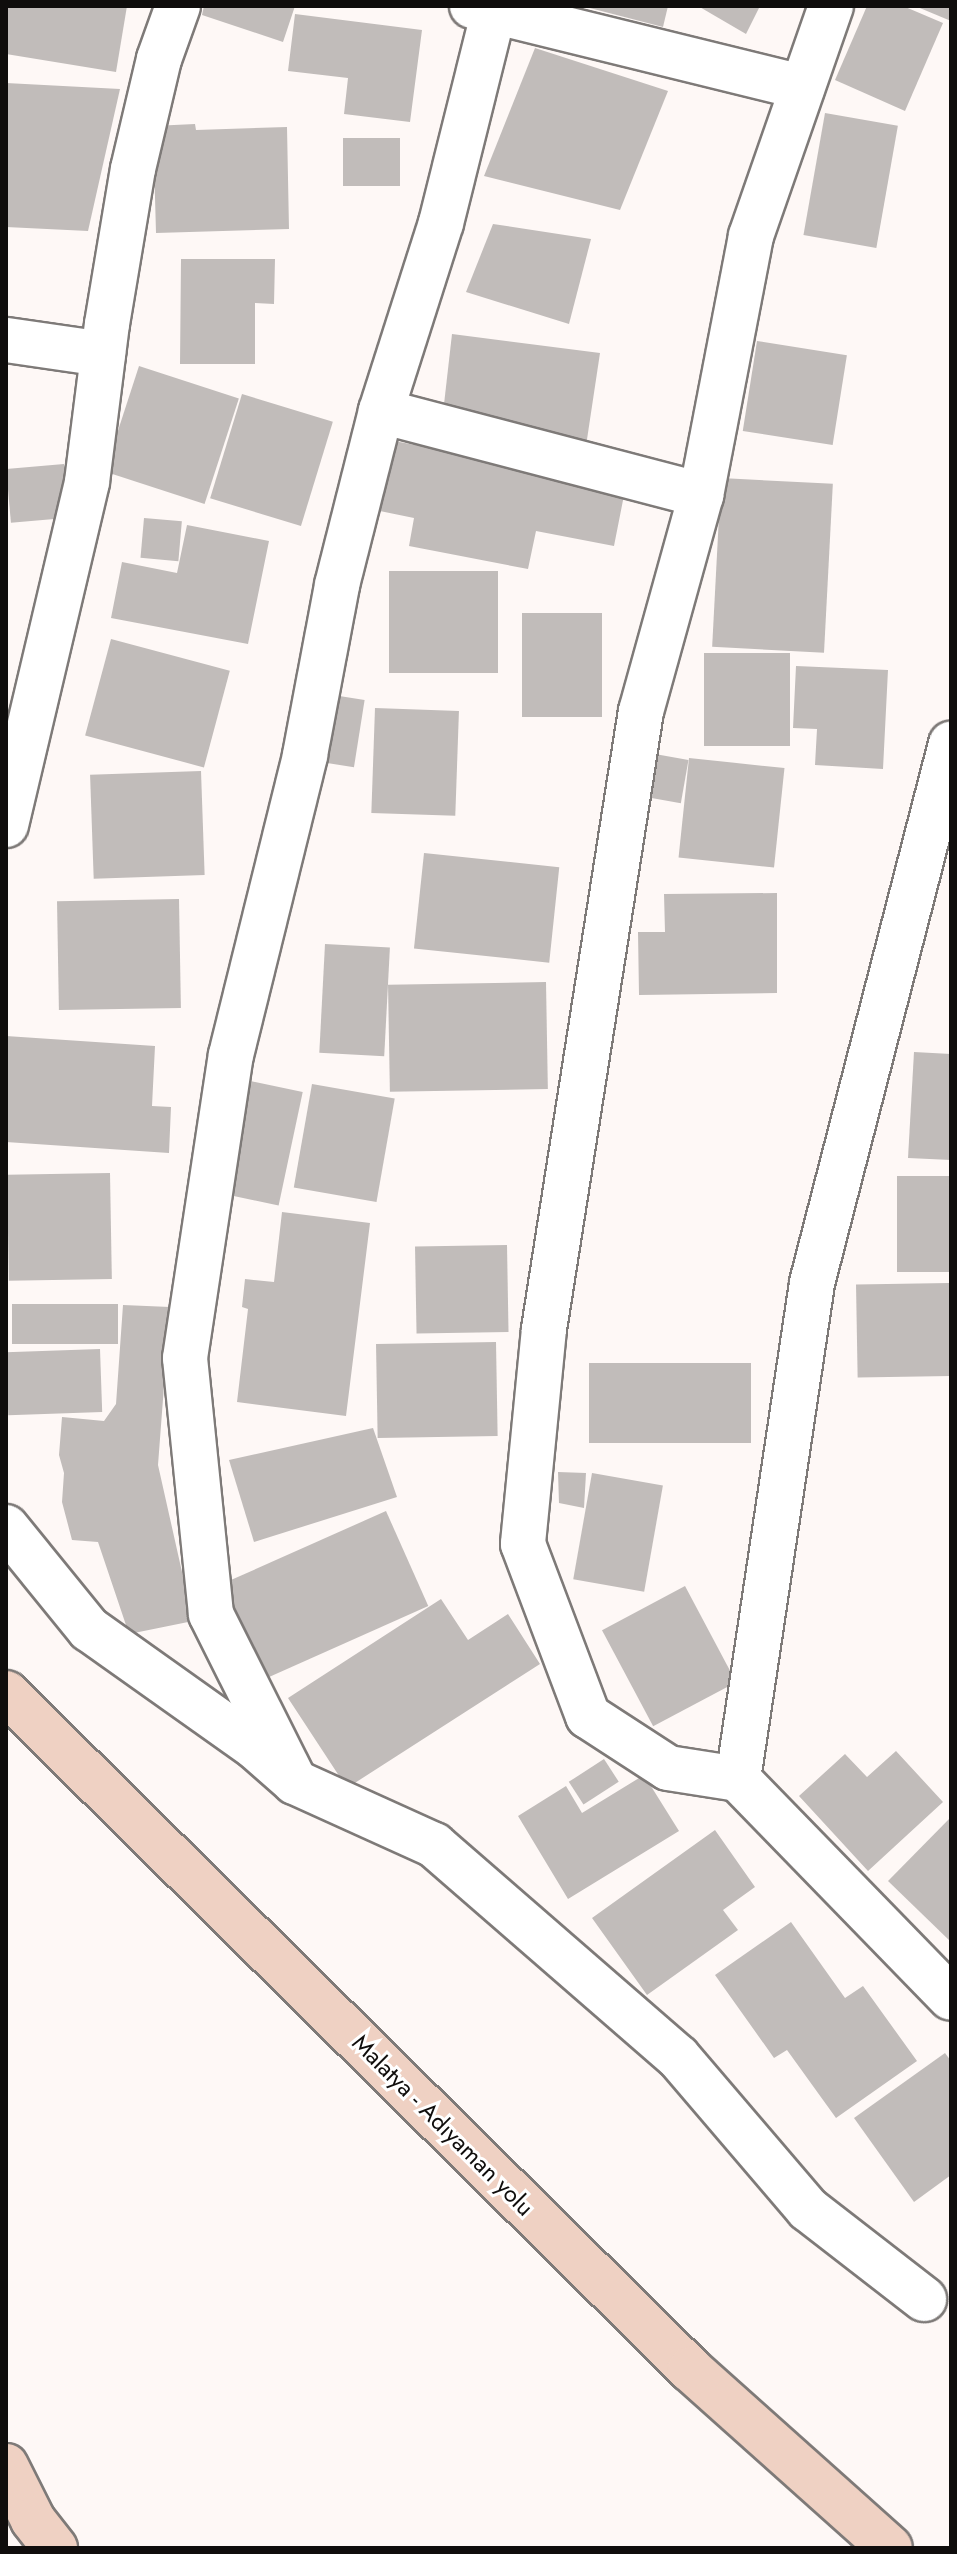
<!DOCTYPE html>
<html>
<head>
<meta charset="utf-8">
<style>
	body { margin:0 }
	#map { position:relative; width:957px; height:2554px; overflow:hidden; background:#fef8f6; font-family:Jost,sans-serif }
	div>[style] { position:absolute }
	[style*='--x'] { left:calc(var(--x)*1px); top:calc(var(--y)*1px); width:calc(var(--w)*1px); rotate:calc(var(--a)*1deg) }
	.building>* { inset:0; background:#c1bcba; transform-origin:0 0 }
	.roads { filter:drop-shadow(2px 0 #7e7a78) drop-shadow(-2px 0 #7e7a78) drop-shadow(0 2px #7e7a78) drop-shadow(0 -2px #7e7a78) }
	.street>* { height:44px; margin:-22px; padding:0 22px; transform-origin:22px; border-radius:22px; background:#fff }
	.secondary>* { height:44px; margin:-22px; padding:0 22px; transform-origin:22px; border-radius:22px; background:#efd1c3 }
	span { translate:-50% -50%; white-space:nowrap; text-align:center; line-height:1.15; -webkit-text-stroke:6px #fff; paint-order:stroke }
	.street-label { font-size:24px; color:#0f0d0c }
	.frame { position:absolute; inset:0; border:8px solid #0f0d0c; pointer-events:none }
</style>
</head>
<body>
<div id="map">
	<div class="building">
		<i style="clip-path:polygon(6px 6px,127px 6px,116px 72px,6px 54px)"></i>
		<i style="clip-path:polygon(204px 6px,295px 6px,283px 42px,202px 15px)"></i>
		<i style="clip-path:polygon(582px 6px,668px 6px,663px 27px)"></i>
		<i style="clip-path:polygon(698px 6px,760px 6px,746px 34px)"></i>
		<i style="clip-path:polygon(867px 6px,903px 6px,943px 23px,905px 111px,835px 80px)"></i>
		<i style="clip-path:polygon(915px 6px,951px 6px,951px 21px)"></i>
		<i style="clip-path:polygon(295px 14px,422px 30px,410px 122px,344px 114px,348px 78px,288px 71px)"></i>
		<i style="clip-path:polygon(535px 48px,668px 91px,620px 210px,484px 176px)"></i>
		<i style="clip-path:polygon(6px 83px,120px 89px,88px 231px,6px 227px)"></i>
		<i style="left:825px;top:113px;width:74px;height:124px;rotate:10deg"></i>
		<i style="clip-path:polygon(195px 124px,196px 130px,287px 127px,289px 229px,156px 233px,153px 126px)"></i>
		<i style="left:343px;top:138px;width:57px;height:48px"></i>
		<i style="clip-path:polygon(493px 224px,591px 239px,569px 324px,466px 292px)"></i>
		<i style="clip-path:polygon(181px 259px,275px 259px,274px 304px,255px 303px,255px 364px,180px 364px)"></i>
		<i style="clip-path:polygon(452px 334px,600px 353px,586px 446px,443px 413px)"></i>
		<i style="left:757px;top:341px;width:91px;height:91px;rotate:9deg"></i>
		<i style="left:139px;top:366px;width:105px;height:111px;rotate:18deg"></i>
		<i style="left:242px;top:394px;width:95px;height:109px;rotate:17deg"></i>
		<i style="clip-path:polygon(389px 440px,626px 485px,614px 546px,536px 531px,528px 569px,409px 546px,414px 518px,375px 510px)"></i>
		<i style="left:64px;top:464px;width:54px;height:58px;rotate:85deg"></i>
		<i style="left:721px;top:478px;width:112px;height:169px;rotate:3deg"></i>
		<i style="left:144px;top:518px;width:38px;height:40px;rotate:5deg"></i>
		<i style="clip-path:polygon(187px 525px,269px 541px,248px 644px,111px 618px,122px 562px,177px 573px)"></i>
		<i style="left:389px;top:571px;width:109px;height:102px"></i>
		<i style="left:522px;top:613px;width:80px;height:104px"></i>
		<i style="left:111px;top:639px;width:123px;height:100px;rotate:15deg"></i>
		<i style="left:790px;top:653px;width:93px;height:86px;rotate:90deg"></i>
		<i style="clip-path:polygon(796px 666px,888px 670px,883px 769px,815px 765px,817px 729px,793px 728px)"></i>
		<i style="left:333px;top:695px;width:32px;height:68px;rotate:9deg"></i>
		<i style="left:375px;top:708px;width:84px;height:105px;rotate:2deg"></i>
		<i style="left:655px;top:754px;width:34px;height:44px;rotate:10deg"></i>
		<i style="left:689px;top:758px;width:96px;height:100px;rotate:6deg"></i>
		<i style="left:201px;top:771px;width:104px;height:111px;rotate:88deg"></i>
		<i style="left:424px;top:853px;width:136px;height:96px;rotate:6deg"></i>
		<i style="clip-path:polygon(777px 893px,777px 993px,639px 995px,638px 932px,665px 932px,664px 894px)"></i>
		<i style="left:179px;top:899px;width:109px;height:122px;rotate:89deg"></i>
		<i style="left:325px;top:944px;width:65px;height:109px;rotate:3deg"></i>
		<i style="left:546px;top:982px;width:107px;height:158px;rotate:89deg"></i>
		<i style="clip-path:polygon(6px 1036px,155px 1046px,152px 1106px,171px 1107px,169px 1153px,6px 1142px)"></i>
		<i style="clip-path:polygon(914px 1052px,951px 1054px,951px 1160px,908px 1158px)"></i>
		<i style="left:246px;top:1080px;width:58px;height:116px;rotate:12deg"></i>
		<i style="left:312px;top:1084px;width:84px;height:105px;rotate:10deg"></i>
		<i style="left:110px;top:1173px;width:106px;height:103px;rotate:89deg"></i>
		<i style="left:951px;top:1176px;width:96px;height:54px;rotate:90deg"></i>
		<i style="clip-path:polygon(282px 1212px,370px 1223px,346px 1416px,237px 1402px,248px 1309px,242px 1307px,245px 1279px,274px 1282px)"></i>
		<i style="left:507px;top:1245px;width:87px;height:92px;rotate:89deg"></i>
		<i style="left:949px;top:1283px;width:93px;height:93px;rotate:89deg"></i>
		<i style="left:12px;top:1304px;width:106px;height:40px"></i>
		<i style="clip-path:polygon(123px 1305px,170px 1307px,158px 1465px,193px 1621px,129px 1634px,98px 1542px,72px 1540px,62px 1502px,64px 1473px,59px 1455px,62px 1417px,104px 1421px,116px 1404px)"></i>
		<i style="left:496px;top:1342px;width:94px;height:120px;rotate:89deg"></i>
		<i style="left:100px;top:1349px;width:63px;height:94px;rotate:88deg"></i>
		<i style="left:589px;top:1363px;width:162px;height:80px"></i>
		<i style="clip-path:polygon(373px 1428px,397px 1497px,254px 1542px,229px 1460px)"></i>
		<i style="clip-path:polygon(558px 1472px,586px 1473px,584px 1508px,559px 1503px)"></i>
		<i style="left:592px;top:1473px;width:72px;height:108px;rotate:10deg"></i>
		<i style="left:386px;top:1511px;width:104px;height:181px;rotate:66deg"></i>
		<i style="left:685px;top:1586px;width:109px;height:94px;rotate:62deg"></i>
		<i style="clip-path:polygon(441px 1599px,468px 1640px,508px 1614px,540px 1664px,347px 1788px,288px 1698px)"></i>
		<i style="clip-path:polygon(896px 1751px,943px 1802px,868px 1871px,799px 1796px,845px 1754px,867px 1777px)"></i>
		<i style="left:604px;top:1759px;width:27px;height:42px;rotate:57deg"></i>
		<i style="clip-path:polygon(644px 1775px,679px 1831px,568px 1899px,518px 1816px,566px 1786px,582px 1813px)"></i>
		<i style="clip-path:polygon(951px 1817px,951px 1942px,888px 1881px)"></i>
		<i style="clip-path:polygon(715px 1830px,755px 1887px,723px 1910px,738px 1930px,647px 1995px,592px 1918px)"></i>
		<i style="clip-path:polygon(791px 1922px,845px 1998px,863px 1986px,917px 2061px,836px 2118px,787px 2050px,774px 2058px,715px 1975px)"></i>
		<i style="clip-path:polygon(945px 2053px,951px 2061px,951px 2175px,914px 2202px,854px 2118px)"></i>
	</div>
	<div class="roads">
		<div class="street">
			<i style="--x:472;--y:6;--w:340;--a:13.8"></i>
			<i style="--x:831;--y:6;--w:244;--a:109.2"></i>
			<i style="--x:751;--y:236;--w:264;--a:100.9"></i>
			<i style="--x:701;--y:495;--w:224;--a:105.5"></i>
			<i style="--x:641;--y:711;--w:626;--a:98.92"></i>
			<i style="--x:544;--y:1329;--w:216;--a:95.6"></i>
			<i style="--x:523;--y:1544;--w:184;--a:69.3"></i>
			<i style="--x:588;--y:1716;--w:95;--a:33"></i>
			<i style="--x:668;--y:1768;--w:71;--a:8.9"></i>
			<i style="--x:738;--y:1779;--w:305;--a:45.8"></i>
			<i style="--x:6;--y:340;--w:98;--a:8.2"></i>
			<i style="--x:381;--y:411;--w:331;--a:14.7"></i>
			<i style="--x:6;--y:825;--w:352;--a:-76.7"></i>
			<i style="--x:87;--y:482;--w:159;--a:-82.8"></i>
			<i style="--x:107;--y:324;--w:157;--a:-80.5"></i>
			<i style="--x:133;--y:169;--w:113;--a:-76.7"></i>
			<i style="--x:159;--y:59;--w:56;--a:-70.3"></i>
			<i style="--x:6;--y:1527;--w:132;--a:50.9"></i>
			<i style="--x:89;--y:1629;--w:204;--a:35.4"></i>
			<i style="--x:255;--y:1747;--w:53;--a:41.2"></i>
			<i style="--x:295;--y:1782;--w:153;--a:24.4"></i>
			<i style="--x:434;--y:1845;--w:323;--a:41"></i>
			<i style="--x:678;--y:2057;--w:200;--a:49.5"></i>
			<i style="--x:808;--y:2209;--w:147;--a:37.8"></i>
			<i style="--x:738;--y:1779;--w:501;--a:-81.51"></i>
			<i style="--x:812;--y:1283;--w:557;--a:-75.54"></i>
			<i style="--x:295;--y:1782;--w:188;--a:-116.6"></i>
			<i style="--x:211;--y:1614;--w:257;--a:-95.8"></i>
			<i style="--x:185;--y:1358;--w:306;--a:-81.4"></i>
			<i style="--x:231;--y:1055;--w:309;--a:-76.1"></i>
			<i style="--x:305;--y:755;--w:173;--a:-79.3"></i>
			<i style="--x:337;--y:585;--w:179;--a:-75.8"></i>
			<i style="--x:381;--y:411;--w:197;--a:-72.3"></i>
			<i style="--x:441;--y:223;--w:224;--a:-76"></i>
		</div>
		<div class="secondary">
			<i style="--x:6;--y:1693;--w:962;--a:44.66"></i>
			<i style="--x:690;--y:2369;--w:268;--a:41.8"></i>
			<i style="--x:6;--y:2466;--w:60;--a:63.4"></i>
			<i style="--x:33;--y:2520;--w:36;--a:52"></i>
		</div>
	</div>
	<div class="street-label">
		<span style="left:443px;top:2125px;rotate:45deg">Malatya - Adıyaman yolu</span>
	</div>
	<div class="frame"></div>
</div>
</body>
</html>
